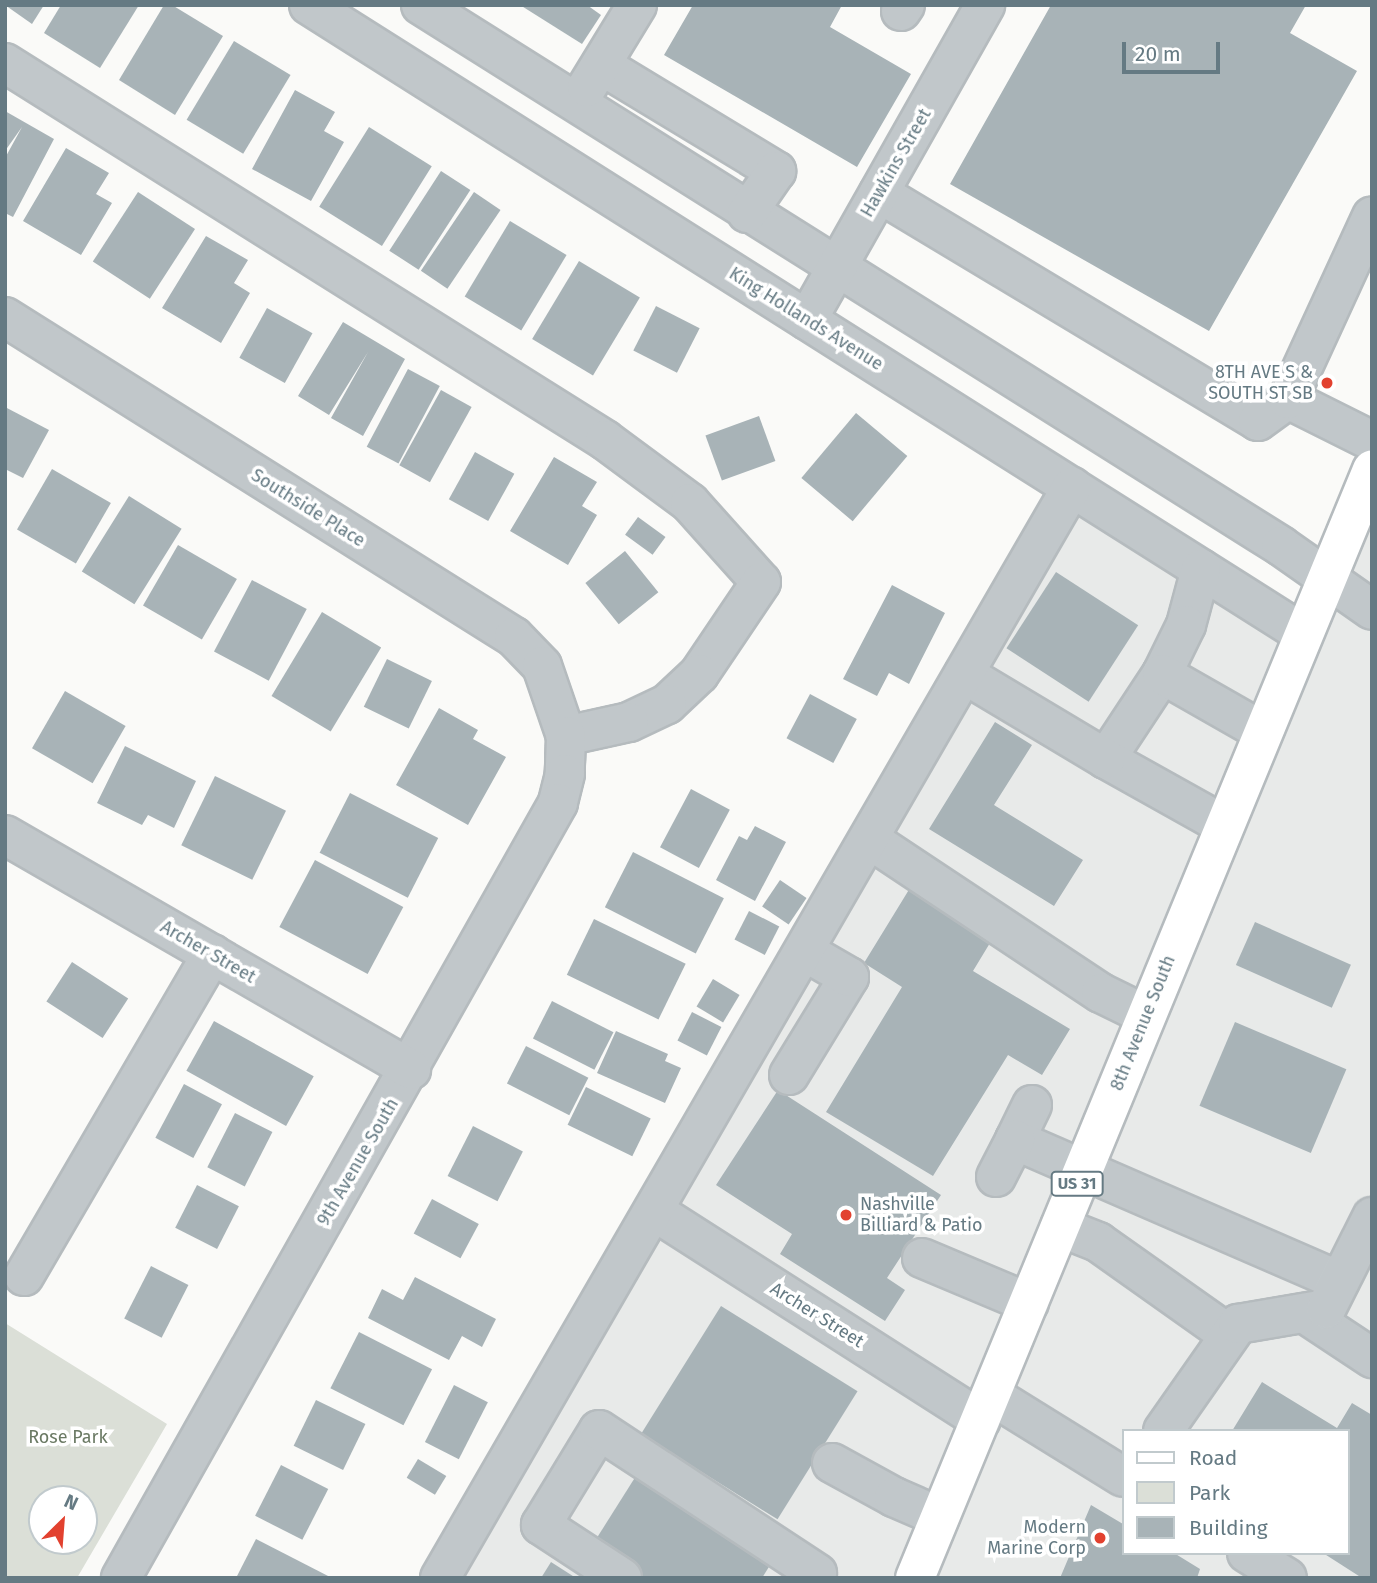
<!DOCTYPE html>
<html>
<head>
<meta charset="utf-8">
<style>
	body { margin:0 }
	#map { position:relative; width:1377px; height:1583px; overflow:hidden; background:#fafaf8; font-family:"Fira Sans",sans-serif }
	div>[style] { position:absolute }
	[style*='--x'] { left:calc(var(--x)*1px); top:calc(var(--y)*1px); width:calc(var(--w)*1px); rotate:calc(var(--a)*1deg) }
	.built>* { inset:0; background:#e8eae9 }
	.green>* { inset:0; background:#dbdfd7 }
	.building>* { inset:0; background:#a8b3b7; transform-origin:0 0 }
	.roads { filter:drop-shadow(2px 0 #b5bbbe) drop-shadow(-2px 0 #b5bbbe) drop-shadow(0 2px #b5bbbe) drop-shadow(0 -2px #b5bbbe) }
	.minor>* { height:38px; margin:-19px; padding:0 19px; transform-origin:19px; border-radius:19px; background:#c1c7ca }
	.major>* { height:38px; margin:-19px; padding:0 19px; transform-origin:19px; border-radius:19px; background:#fff }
	.dots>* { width:19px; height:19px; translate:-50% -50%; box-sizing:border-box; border:4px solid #fff; border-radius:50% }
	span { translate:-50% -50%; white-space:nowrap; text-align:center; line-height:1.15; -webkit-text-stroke:7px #fff; paint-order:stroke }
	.shield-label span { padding:2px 5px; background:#fff; border:2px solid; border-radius:5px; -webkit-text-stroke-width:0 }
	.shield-label { font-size:16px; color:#657a83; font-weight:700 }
	.street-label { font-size:18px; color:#657a83 }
	.poi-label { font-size:18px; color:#657a83 }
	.right { translate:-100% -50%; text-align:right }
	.left { translate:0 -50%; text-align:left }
	.park-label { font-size:18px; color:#6b7a64 }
	.frame { position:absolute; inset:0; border:7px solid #657a83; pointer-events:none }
	.legend { position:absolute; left:1122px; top:1429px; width:228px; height:126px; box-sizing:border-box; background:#fff; border:2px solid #c1cacd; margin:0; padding:9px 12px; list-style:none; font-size:21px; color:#657a83 }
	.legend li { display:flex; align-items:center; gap:14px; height:35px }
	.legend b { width:35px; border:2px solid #c1cacd }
	.north { position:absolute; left:28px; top:1485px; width:70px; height:70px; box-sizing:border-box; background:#fff; border:2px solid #c1cacd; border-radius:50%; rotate:25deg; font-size:19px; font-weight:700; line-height:28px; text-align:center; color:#657a83 }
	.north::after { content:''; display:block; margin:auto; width:24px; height:32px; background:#e2412f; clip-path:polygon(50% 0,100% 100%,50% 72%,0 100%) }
	.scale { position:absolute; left:1122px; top:42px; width:98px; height:32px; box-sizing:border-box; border:4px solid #657a83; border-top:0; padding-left:9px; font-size:21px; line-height:24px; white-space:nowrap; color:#657a83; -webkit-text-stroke:5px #fff; paint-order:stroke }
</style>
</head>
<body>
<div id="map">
	<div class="built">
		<i style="clip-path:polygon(evenodd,1372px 470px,1372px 1578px,440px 1578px,1072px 487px,1302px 633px,1372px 470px,1123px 1431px,1347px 1431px,1347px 1553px,1123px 1553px,1123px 1431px)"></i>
	</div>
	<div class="green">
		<i style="clip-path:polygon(evenodd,5px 1323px,167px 1424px,77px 1578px,5px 1578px,5px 1323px,42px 1499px,84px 1499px,84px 1541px,42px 1541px,42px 1499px)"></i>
	</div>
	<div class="building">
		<i style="clip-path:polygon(5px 5px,44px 5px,32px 24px)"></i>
		<i style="clip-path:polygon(61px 5px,139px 5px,100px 68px,44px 33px)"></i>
		<i style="clip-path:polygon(164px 5px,172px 5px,223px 36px,175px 115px,119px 80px)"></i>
		<i style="clip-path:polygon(520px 5px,587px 5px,601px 15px,582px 44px)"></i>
		<i style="clip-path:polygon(693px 5px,842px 5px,830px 27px,911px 74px,857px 167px,664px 55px)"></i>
		<i style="clip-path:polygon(1051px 5px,1306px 5px,1290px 33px,1357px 71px,1209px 331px,950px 184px)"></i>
		<i style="left:234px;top:41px;width:66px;height:92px;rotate:31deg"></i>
		<i style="clip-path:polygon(295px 90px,335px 112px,324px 131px,344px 142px,311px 201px,252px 169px)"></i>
		<i style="clip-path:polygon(5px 111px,54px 139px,13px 217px,5px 213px,5px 158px,22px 127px,5px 151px)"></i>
		<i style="left:369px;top:127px;width:74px;height:94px;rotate:32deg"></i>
		<i style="clip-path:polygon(66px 148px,109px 173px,96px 194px,112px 203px,81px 255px,23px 221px)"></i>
		<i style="left:441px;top:171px;width:35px;height:95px;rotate:33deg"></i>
		<i style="left:138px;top:192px;width:68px;height:83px;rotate:33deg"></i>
		<i style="left:474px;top:192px;width:32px;height:95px;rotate:34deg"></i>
		<i style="left:510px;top:221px;width:66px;height:88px;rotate:31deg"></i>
		<i style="clip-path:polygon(206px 236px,248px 260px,234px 283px,250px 293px,221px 343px,162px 308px)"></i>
		<i style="left:579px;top:261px;width:71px;height:91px;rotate:31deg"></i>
		<i style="left:656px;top:306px;width:49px;height:50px;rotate:27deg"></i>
		<i style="left:267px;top:308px;width:52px;height:57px;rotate:29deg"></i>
		<i style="clip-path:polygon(343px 322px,405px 359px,363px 436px,331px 418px,368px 352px,329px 415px,298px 396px)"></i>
		<i style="left:408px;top:369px;width:36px;height:88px;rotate:28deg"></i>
		<i style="left:441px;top:390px;width:35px;height:86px;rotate:29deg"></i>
		<i style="clip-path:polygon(5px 407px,49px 430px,23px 478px,5px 469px)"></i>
		<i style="left:856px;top:413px;width:67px;height:85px;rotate:40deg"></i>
		<i style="left:759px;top:416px;width:48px;height:57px;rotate:70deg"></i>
		<i style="left:475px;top:452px;width:45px;height:54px;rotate:29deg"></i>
		<i style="clip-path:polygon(554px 457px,597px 482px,582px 506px,597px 515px,568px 565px,510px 531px)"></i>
		<i style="left:52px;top:469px;width:68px;height:70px;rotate:30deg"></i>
		<i style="left:129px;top:496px;width:62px;height:89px;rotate:32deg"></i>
		<i style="left:638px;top:517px;width:34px;height:22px;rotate:36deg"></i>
		<i style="left:178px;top:545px;width:68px;height:70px;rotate:30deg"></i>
		<i style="left:625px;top:551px;width:53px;height:51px;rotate:51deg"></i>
		<i style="left:1056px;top:572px;width:98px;height:91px;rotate:33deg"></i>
		<i style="left:252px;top:580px;width:62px;height:81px;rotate:28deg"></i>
		<i style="clip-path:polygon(892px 585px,945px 613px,909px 684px,889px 673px,877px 696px,843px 679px)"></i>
		<i style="left:322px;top:612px;width:69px;height:98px;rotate:31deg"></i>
		<i style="left:387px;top:659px;width:50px;height:53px;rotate:26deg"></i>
		<i style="left:65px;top:691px;width:70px;height:66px;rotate:30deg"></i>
		<i style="left:810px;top:694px;width:53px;height:50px;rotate:28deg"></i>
		<i style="clip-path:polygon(439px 708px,478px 730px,473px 739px,506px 757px,468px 825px,396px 785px)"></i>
		<i style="clip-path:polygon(995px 722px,1032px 745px,994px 805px,1083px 860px,1054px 906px,929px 829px)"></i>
		<i style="clip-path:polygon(125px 746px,196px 781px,174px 828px,148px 815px,142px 825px,97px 803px)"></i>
		<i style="left:215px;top:776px;width:79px;height:77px;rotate:26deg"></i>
		<i style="left:691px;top:789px;width:44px;height:66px;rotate:28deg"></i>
		<i style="left:350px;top:793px;width:99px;height:67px;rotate:27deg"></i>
		<i style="clip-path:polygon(755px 826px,786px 842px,755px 901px,716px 880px,739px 836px,747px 840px)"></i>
		<i style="left:633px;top:852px;width:102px;height:62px;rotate:27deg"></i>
		<i style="left:315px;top:860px;width:100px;height:76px;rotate:28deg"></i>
		<i style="left:780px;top:880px;width:32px;height:32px;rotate:34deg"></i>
		<i style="clip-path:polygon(910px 888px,993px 938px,973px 971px,1070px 1029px,1042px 1075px,1008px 1055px,933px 1176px,826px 1112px,902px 987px,864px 963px)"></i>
		<i style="left:749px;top:911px;width:34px;height:32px;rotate:27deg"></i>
		<i style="left:594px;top:919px;width:102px;height:62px;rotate:26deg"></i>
		<i style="left:1255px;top:922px;width:105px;height:47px;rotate:24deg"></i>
		<i style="left:72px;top:962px;width:67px;height:47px;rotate:33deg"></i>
		<i style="left:713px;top:979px;width:31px;height:32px;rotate:31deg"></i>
		<i style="left:552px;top:1001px;width:69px;height:42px;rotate:27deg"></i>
		<i style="left:692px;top:1012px;width:33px;height:32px;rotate:27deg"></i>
		<i style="left:214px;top:1021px;width:114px;height:57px;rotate:29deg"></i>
		<i style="left:1235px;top:1022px;width:121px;height:91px;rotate:23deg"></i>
		<i style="clip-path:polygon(616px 1031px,668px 1054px,665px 1061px,681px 1068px,665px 1103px,597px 1073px)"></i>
		<i style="left:526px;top:1046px;width:70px;height:42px;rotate:27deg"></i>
		<i style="left:184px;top:1084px;width:43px;height:61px;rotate:28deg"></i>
		<i style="left:586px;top:1087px;width:72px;height:42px;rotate:26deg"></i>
		<i style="clip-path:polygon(778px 1090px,941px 1195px,887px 1278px,905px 1290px,885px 1321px,780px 1254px,792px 1234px,716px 1185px)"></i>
		<i style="left:235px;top:1113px;width:42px;height:61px;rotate:27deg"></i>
		<i style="left:473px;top:1126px;width:56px;height:56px;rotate:27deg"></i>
		<i style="left:197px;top:1185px;width:47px;height:48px;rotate:27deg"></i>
		<i style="left:432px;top:1199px;width:53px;height:39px;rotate:28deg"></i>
		<i style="left:151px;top:1266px;width:42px;height:59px;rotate:27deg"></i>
		<i style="clip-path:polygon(415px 1277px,496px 1319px,482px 1347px,462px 1336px,449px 1360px,368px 1318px,382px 1289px,403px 1300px)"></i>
		<i style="left:721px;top:1306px;width:161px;height:151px;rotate:32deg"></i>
		<i style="left:359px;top:1332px;width:82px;height:63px;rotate:27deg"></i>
		<i style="clip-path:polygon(1262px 1382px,1337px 1428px,1352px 1403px,1372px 1415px,1372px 1578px,1362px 1578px,1323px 1553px,1347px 1553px,1347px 1431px,1232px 1431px)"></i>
		<i style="left:454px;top:1385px;width:38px;height:64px;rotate:27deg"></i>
		<i style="left:316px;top:1400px;width:55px;height:51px;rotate:26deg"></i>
		<i style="left:418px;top:1459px;width:33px;height:22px;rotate:31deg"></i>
		<i style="left:281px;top:1465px;width:53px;height:57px;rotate:27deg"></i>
		<i style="clip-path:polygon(641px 1468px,777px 1554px,762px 1578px,646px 1578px,593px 1544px)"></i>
		<i style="clip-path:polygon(1091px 1505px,1123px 1524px,1123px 1553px,1174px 1553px,1200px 1569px,1197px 1578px,1060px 1578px)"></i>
		<i style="clip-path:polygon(256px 1539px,332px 1578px,236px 1578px)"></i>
		<i style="clip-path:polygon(551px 1562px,576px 1578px,541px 1578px)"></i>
	</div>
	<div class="roads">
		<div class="minor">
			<i style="--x:309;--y:5;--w:1175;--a:32.31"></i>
			<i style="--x:421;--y:5;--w:1016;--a:32.17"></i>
			<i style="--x:1281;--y:546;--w:111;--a:35.1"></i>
			<i style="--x:901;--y:11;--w:7;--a:-56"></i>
			<i style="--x:5;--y:63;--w:709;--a:32.14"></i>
			<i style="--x:605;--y:440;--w:106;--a:36.5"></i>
			<i style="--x:690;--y:503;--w:106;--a:48.1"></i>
			<i style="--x:761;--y:582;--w:111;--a:124"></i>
			<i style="--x:699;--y:674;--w:44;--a:136.8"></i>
			<i style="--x:667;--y:704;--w:42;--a:154.7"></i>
			<i style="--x:629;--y:722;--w:65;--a:167.5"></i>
			<i style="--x:601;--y:65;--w:205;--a:31.2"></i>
			<i style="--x:776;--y:171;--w:51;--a:124.6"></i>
			<i style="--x:587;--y:87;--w:96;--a:-58.6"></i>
			<i style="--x:879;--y:193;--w:442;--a:31"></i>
			<i style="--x:1258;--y:421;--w:37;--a:-36"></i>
			<i style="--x:1288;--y:399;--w:94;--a:26.6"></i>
			<i style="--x:5;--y:317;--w:601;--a:32.16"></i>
			<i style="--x:514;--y:637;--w:40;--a:46"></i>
			<i style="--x:542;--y:666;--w:74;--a:71.1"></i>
			<i style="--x:566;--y:736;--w:38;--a:92"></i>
			<i style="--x:565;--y:774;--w:30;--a:104"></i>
			<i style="--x:558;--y:803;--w:890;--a:119.42"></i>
			<i style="--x:807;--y:320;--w:362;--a:-60.5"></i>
			<i style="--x:1288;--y:399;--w:201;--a:-65.3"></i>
			<i style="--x:1201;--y:569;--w:58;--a:105"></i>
			<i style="--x:1186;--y:625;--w:55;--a:116.1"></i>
			<i style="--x:1162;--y:674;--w:102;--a:123.4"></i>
			<i style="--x:1106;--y:759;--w:135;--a:29.2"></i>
			<i style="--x:964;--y:674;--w:165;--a:30.9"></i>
			<i style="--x:1162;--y:674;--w:115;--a:29.7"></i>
			<i style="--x:5;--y:835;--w:469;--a:30"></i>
			<i style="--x:869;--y:839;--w:278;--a:33.6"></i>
			<i style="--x:1101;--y:993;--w:50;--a:26.1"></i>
			<i style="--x:789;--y:1075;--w:115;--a:-58.5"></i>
			<i style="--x:849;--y:977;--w:52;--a:-150"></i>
			<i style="--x:1032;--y:1105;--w:39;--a:116"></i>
			<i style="--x:1015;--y:1140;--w:354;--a:23.5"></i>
			<i style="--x:996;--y:1177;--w:42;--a:-62.8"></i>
			<i style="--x:654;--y:1211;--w:388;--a:32.6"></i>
			<i style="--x:1060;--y:1227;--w:41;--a:21.5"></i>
			<i style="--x:1098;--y:1242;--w:159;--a:35.3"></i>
			<i style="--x:922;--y:1258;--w:116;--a:22.8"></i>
			<i style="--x:24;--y:1276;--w:373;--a:-59.7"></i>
			<i style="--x:1304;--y:1313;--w:82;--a:33.5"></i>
			<i style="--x:991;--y:1395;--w:155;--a:31.8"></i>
			<i style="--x:1163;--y:1431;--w:131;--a:-55"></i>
			<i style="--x:1238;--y:1324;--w:89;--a:-9.7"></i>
			<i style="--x:1326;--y:1309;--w:103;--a:-63.4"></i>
			<i style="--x:832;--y:1463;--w:71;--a:28.7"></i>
			<i style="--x:894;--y:1497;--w:50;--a:23.5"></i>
			<i style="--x:1247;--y:1553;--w:47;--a:32"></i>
			<i style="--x:440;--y:1578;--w:1261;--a:-59.92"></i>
			<i style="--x:622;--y:1578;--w:97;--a:-146.8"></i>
			<i style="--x:541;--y:1525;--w:111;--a:-58.6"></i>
			<i style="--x:599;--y:1430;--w:261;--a:33.3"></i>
		</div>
		<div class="major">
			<i style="--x:915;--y:1578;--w:1199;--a:-67.59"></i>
		</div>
	</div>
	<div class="dots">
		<i style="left:1327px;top:383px;background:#e2412f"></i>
		<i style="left:846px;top:1215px;background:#e2412f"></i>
		<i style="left:1100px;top:1538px;background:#e2412f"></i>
	</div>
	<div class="shield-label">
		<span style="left:1077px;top:1184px">US 31</span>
	</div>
	<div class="street-label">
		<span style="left:896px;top:163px;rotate:-60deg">Hawkins Street</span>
		<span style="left:806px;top:319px;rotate:32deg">King Hollands Avenue</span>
		<span style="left:308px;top:508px;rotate:32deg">Southside Place</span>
		<span style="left:208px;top:952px;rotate:30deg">Archer Street</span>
		<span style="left:1143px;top:1023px;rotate:-68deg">8th Avenue South</span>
		<span style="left:358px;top:1162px;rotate:-60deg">9th Avenue South</span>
		<span style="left:817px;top:1315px;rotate:32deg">Archer Street</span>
	</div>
	<div class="poi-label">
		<span class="right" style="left:1313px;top:383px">8TH AVE S &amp;<br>SOUTH ST SB</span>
		<span class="left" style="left:860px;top:1215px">Nashville<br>Billiard &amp; Patio</span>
		<span class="right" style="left:1086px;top:1538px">Modern<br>Marine Corp</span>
	</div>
	<div class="park-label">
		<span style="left:68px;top:1437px">Rose Park</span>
	</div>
	<div class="frame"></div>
	<ul class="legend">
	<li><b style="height:9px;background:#fff"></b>Road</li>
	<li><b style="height:19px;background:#dbdfd7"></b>Park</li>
	<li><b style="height:19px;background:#a8b3b7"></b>Building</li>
	</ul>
	<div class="north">N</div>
	<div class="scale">20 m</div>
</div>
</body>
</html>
